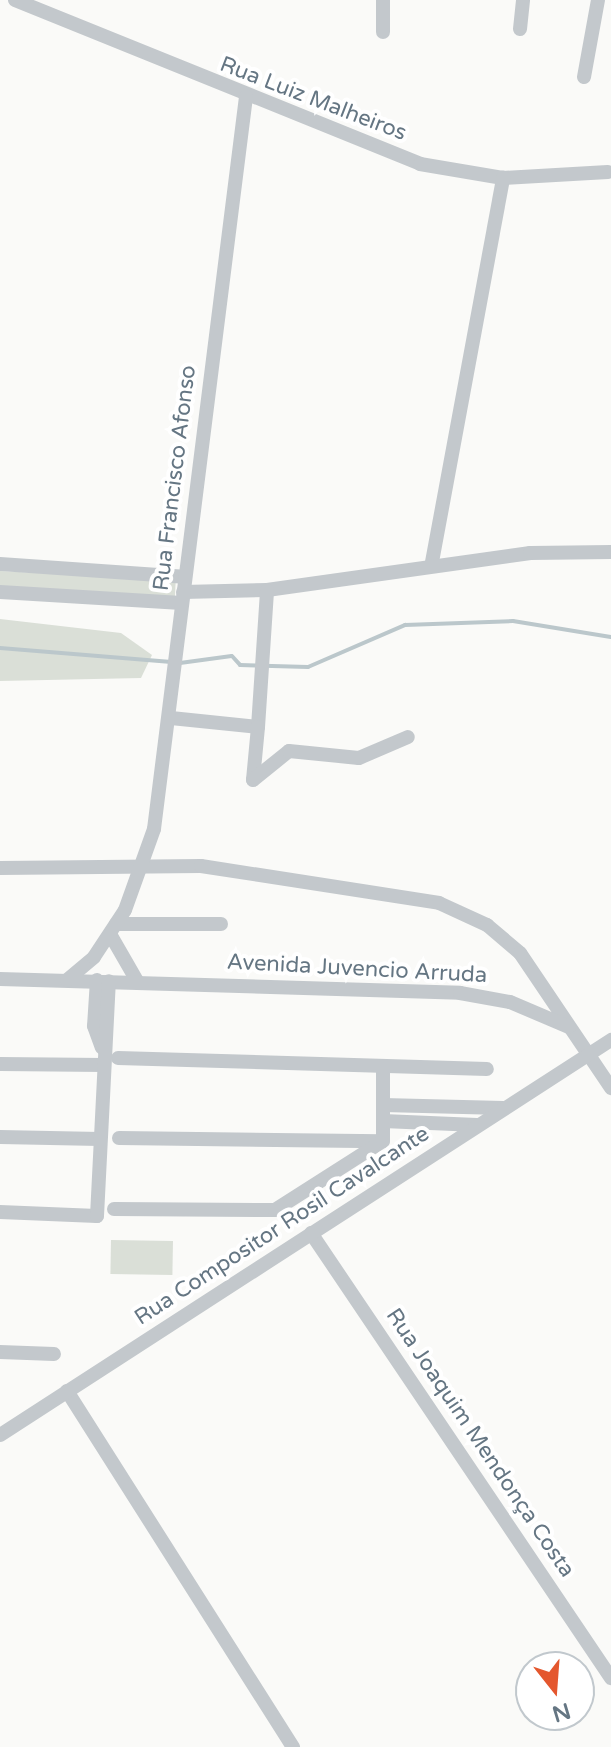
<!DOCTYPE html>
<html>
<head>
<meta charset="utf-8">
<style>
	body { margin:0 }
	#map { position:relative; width:611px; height:1747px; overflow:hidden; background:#fafaf8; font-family:"Varela Round",sans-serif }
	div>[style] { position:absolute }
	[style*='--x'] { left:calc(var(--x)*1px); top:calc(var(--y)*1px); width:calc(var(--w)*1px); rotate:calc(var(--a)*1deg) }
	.green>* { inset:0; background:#dadfd7; transform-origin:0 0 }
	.stream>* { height:4px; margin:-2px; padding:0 2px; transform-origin:2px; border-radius:2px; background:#bbc7cb }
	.minor>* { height:14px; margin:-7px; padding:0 7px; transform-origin:7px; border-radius:7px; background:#c3c8cc }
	span { translate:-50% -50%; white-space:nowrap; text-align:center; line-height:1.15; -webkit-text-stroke:8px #fff; paint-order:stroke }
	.street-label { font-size:22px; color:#657683 }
	.north { position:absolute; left:515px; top:1651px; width:80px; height:80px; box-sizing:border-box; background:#fff; border:2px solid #c1c8cd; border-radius:50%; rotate:163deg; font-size:22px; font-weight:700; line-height:32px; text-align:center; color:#657683 }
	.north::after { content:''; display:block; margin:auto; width:28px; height:36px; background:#e4572e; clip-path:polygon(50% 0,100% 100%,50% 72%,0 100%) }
</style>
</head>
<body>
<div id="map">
	<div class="green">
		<i style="left:0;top:571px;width:176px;height:16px;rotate:3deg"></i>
		<i style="clip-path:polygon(0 619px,121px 633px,152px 655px,141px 678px,0 681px)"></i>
		<i style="left:111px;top:1240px;width:62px;height:34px;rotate:1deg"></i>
	</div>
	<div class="stream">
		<i style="--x:0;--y:648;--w:172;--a:4.7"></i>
		<i style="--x:180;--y:663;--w:52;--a:-7.7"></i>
		<i style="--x:232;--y:656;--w:12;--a:48"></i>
		<i style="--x:240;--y:665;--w:68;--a:1.7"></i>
		<i style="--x:308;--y:667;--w:106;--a:-23.4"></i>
		<i style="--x:405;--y:625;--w:108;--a:-2.1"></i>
		<i style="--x:513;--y:621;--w:99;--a:9.3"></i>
	</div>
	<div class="minor">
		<i style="--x:15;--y:0;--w:437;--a:22"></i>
		<i style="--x:420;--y:164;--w:84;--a:9.6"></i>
		<i style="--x:503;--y:178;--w:105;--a:-3.3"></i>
		<i style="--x:383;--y:0;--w:32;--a:90"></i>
		<i style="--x:520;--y:29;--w:29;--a:-84"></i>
		<i style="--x:584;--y:77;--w:78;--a:-79.7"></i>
		<i style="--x:432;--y:562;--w:391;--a:-79.5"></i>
		<i style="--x:0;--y:564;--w:184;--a:4"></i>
		<i style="--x:0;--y:592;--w:182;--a:3.5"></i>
		<i style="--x:183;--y:592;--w:84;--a:-1.4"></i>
		<i style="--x:267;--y:590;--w:266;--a:-8"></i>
		<i style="--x:530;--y:553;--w:81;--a:-0.7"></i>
		<i style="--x:171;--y:718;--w:87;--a:5.9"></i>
		<i style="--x:258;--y:727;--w:137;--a:-86.2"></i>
		<i style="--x:258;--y:727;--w:53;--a:95.4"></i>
		<i style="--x:253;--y:780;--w:46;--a:-38.9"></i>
		<i style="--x:289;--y:751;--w:70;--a:5.7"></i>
		<i style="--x:359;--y:758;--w:53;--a:-23.2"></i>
		<i style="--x:0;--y:868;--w:201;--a:-0.6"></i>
		<i style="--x:201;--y:866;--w:241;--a:8.8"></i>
		<i style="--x:439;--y:903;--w:53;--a:24.6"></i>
		<i style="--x:487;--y:925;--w:43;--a:40.3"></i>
		<i style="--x:520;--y:953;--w:163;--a:56"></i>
		<i style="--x:116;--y:924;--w:105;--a:0"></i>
		<i style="--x:110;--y:934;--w:54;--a:60.1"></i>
		<i style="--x:0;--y:979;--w:460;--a:1.7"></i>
		<i style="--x:460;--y:993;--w:51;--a:10.2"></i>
		<i style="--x:510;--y:1002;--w:64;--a:23"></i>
		<i style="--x:67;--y:980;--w:35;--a:-40"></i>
		<i style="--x:94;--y:957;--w:56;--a:-56.6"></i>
		<i style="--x:125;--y:910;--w:86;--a:-70.3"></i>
		<i style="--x:154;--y:829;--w:738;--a:-82.84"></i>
		<i style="--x:97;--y:980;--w:46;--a:93.7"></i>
		<i style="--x:94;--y:1026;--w:23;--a:70"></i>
		<i style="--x:118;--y:1058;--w:369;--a:1.7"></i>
		<i style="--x:0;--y:1064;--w:104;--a:0.6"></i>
		<i style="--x:383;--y:1105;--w:120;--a:1.4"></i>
		<i style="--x:383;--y:1121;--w:94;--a:2.4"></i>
		<i style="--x:0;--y:1137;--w:100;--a:1.1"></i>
		<i style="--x:119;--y:1138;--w:263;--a:0.7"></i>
		<i style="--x:114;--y:1209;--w:161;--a:0.4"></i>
		<i style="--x:275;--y:1210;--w:128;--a:-32.6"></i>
		<i style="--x:383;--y:1141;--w:75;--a:-90"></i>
		<i style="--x:0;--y:1212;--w:97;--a:2.4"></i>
		<i style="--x:97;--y:1216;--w:235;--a:-87.1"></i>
		<i style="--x:311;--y:1233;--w:537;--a:56.01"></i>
		<i style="--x:0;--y:1352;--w:54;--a:2.1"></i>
		<i style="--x:67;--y:1391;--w:422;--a:57.6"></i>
		<i style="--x:0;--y:1435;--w:728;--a:-32.88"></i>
	</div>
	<div class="street-label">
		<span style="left:313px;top:99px;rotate:21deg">Rua Luiz Malheiros</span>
		<span style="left:175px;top:478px;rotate:-83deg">Rua Francisco Afonso</span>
		<span style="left:357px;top:969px;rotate:3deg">Avenida Juvencio Arruda</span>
		<span style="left:282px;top:1226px;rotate:-33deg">Rua Compositor Rosil Cavalcante</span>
		<span style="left:480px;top:1443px;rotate:56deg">Rua Joaquim Mendonça Costa</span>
	</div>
	<div class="north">N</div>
</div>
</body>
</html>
